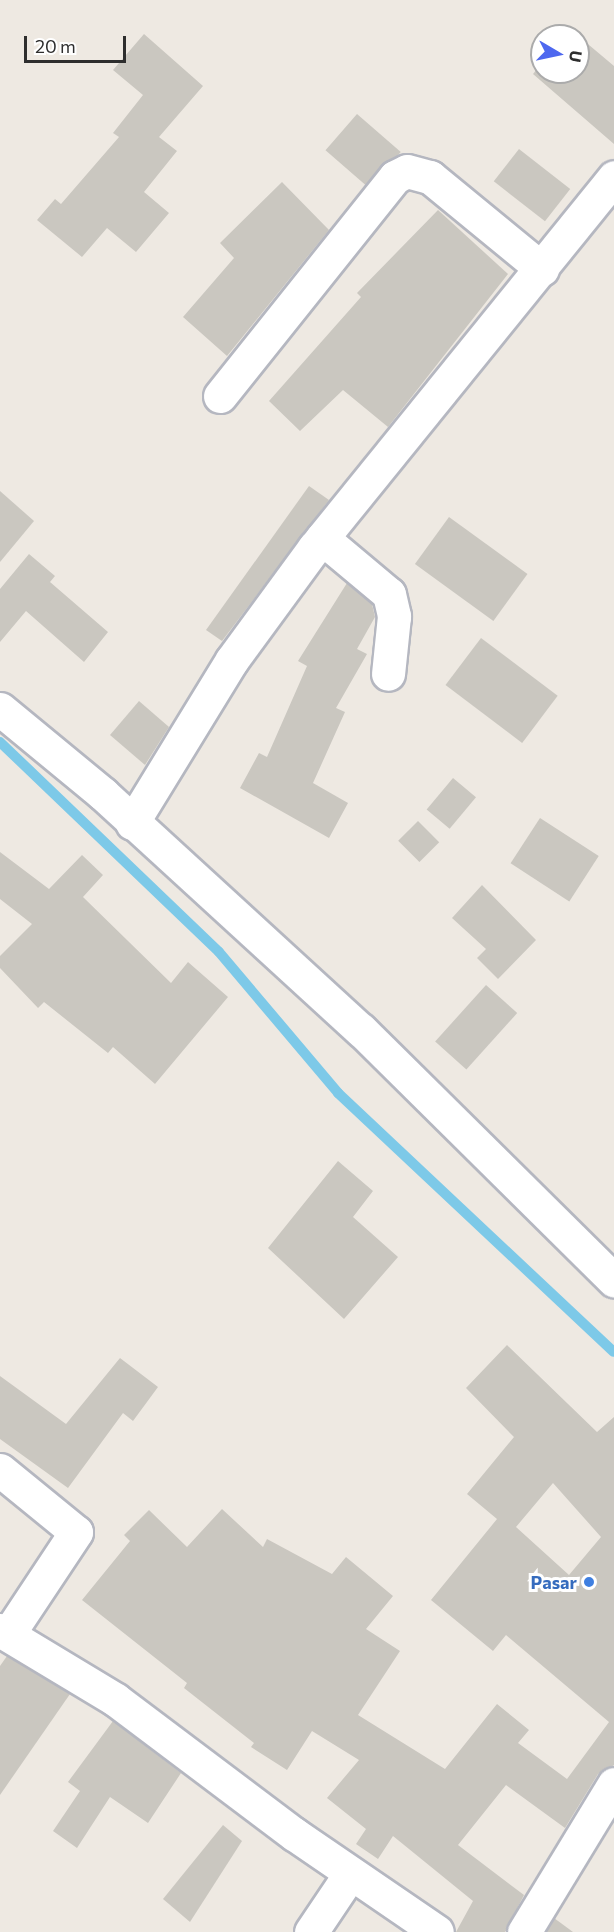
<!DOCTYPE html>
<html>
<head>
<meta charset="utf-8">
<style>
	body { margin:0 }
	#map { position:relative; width:614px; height:1932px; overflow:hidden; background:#eee9e2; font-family:Commissioner,sans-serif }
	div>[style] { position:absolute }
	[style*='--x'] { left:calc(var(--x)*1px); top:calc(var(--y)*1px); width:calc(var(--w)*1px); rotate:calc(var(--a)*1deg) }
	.stream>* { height:10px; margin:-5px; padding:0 5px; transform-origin:5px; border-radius:5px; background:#7dc9e8 }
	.building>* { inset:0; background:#cac7c0; transform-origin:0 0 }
	.roads { filter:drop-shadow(2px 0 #b5b7c0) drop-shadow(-2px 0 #b5b7c0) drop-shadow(0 2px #b5b7c0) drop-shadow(0 -2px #b5b7c0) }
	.street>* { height:33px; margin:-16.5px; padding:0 16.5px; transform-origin:16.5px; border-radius:16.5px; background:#fff }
	.secondary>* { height:33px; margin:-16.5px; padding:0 16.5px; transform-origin:16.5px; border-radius:16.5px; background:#fff }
	.dots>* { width:16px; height:16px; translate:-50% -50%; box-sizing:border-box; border:3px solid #fff; border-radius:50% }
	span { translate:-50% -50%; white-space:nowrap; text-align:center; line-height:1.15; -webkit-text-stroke:6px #fff; paint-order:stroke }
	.shop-label { font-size:18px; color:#366cbe; font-weight:700 }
	.right { translate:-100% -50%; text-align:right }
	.north { position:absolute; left:530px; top:24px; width:60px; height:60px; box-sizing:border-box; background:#fff; border:2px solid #ababab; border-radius:50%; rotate:99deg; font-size:16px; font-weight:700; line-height:24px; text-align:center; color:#2e2e2e }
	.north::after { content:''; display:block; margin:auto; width:21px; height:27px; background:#4e68ef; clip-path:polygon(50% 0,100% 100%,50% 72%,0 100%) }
	.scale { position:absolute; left:24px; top:36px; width:102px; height:27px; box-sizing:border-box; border:3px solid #2e2e2e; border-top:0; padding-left:8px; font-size:18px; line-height:21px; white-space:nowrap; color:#2e2e2e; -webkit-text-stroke:4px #fff; paint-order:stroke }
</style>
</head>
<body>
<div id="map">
	<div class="stream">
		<i style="--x:0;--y:742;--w:303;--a:43.8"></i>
		<i style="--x:219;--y:952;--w:185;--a:49.8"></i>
		<i style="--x:338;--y:1093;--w:378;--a:43.2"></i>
	</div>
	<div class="building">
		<i style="clip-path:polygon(570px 29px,614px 66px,614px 144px,533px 74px,542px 63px,542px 72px,578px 72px,578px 36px,565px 36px)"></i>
		<i style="clip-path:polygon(144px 34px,203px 86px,159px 137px,177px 151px,144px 192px,169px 213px,136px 252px,107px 228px,82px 257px,37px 220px,55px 199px,61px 204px,119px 137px,113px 133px,143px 95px,113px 70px)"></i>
		<i style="left:357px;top:114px;width:58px;height:48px;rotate:41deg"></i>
		<i style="left:519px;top:149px;width:65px;height:41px;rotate:38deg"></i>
		<i style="clip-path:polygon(282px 182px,329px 230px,227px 356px,183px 317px,234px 258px,220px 243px)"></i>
		<i style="clip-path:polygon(438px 210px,508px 274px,388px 427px,343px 390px,300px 431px,269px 401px,361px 297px,357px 293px)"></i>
		<i style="clip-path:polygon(309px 486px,329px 500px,222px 641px,206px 630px)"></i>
		<i style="clip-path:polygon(0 491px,34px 521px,0 562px)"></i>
		<i style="left:449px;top:517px;width:97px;height:58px;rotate:36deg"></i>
		<i style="clip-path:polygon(29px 554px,55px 576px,50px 582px,108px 632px,84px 662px,26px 611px,0 642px,0 589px)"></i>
		<i style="clip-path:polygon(347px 583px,372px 604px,375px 617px,357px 649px,367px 654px,336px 708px,345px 712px,313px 783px,348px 803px,329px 838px,240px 788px,259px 753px,267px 757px,307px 666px,298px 661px)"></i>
		<i style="left:481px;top:638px;width:96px;height:59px;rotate:37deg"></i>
		<i style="clip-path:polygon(139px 701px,169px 727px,145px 765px,110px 735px)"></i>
		<i style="left:453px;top:778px;width:30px;height:41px;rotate:40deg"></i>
		<i style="left:540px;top:818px;width:70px;height:54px;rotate:33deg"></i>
		<i style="left:418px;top:821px;width:30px;height:28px;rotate:45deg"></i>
		<i style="clip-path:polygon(0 852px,49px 889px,82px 855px,103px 875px,83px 897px,171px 983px,188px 962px,228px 997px,155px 1084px,113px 1047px,108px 1053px,44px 1002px,38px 1008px,0 968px,0 956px,32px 924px,0 899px)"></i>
		<i style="clip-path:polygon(482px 885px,536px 940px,498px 979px,477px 958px,486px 949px,452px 918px)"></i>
		<i style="left:486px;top:985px;width:42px;height:76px;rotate:42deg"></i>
		<i style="clip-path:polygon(338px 1161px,373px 1191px,353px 1217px,398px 1257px,344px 1319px,268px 1248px)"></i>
		<i style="clip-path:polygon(evenodd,507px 1345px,597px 1432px,614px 1417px,614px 1765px,598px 1774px,565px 1828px,506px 1785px,458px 1845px,524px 1895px,505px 1932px,456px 1932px,473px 1901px,393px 1836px,378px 1859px,356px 1844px,366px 1829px,327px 1798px,359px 1760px,312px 1731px,287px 1770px,251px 1747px,254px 1743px,184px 1688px,187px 1683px,82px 1600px,130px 1541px,124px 1535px,149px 1510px,187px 1547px,222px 1509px,263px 1547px,267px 1539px,332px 1574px,346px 1557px,393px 1596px,366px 1629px,400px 1651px,358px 1715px,445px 1769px,497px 1704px,529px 1730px,518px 1743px,567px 1779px,609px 1722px,506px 1635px,493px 1651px,431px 1600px,497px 1519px,467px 1494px,514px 1437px,466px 1388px,507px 1345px,553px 1483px,601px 1537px,569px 1575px,516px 1527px,553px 1483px)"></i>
		<i style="clip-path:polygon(120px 1358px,158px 1387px,133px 1421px,123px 1413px,68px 1488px,0 1439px,0 1376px,66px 1424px)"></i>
		<i style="clip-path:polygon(7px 1656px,70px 1694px,0 1795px,0 1666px)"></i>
		<i style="clip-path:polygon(113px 1721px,181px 1773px,148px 1823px,110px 1797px,77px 1848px,53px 1831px,80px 1791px,68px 1782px)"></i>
		<i style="clip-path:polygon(223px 1825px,242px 1841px,190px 1922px,163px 1899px)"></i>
		<i style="clip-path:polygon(554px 1918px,573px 1932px,546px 1932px)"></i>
	</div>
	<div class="roads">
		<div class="street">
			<i style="--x:220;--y:396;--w:280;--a:-51.4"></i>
			<i style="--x:395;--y:177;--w:13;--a:-27"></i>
			<i style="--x:407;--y:171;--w:24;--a:15"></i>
			<i style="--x:430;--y:177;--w:145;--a:39.4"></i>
			<i style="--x:322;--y:538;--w:87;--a:39.9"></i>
			<i style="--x:389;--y:594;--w:23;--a:77"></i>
			<i style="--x:394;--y:616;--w:58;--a:95.9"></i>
			<i style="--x:132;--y:823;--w:191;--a:-58.5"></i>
			<i style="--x:232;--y:660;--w:139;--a:-53.8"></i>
			<i style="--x:314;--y:548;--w:477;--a:-51"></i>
			<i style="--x:0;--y:1470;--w:98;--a:39.2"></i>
			<i style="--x:76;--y:1532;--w:121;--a:123.6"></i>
			<i style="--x:0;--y:1630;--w:135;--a:31.1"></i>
			<i style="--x:116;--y:1700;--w:223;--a:37"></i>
			<i style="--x:294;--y:1834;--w:173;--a:34.4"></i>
			<i style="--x:311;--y:1932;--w:70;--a:-56.1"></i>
			<i style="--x:524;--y:1932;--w:173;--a:-58.7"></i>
		</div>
		<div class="secondary">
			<i style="--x:0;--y:709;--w:134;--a:39.5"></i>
			<i style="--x:103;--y:794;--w:350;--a:42.5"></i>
			<i style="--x:361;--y:1030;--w:356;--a:44.7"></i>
		</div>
	</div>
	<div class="dots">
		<i style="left:589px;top:1582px;background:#3f7fe0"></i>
	</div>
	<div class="shop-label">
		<span class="right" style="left:577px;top:1582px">Pasar</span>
	</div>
	<div class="north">U</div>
	<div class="scale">20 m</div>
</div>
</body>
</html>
